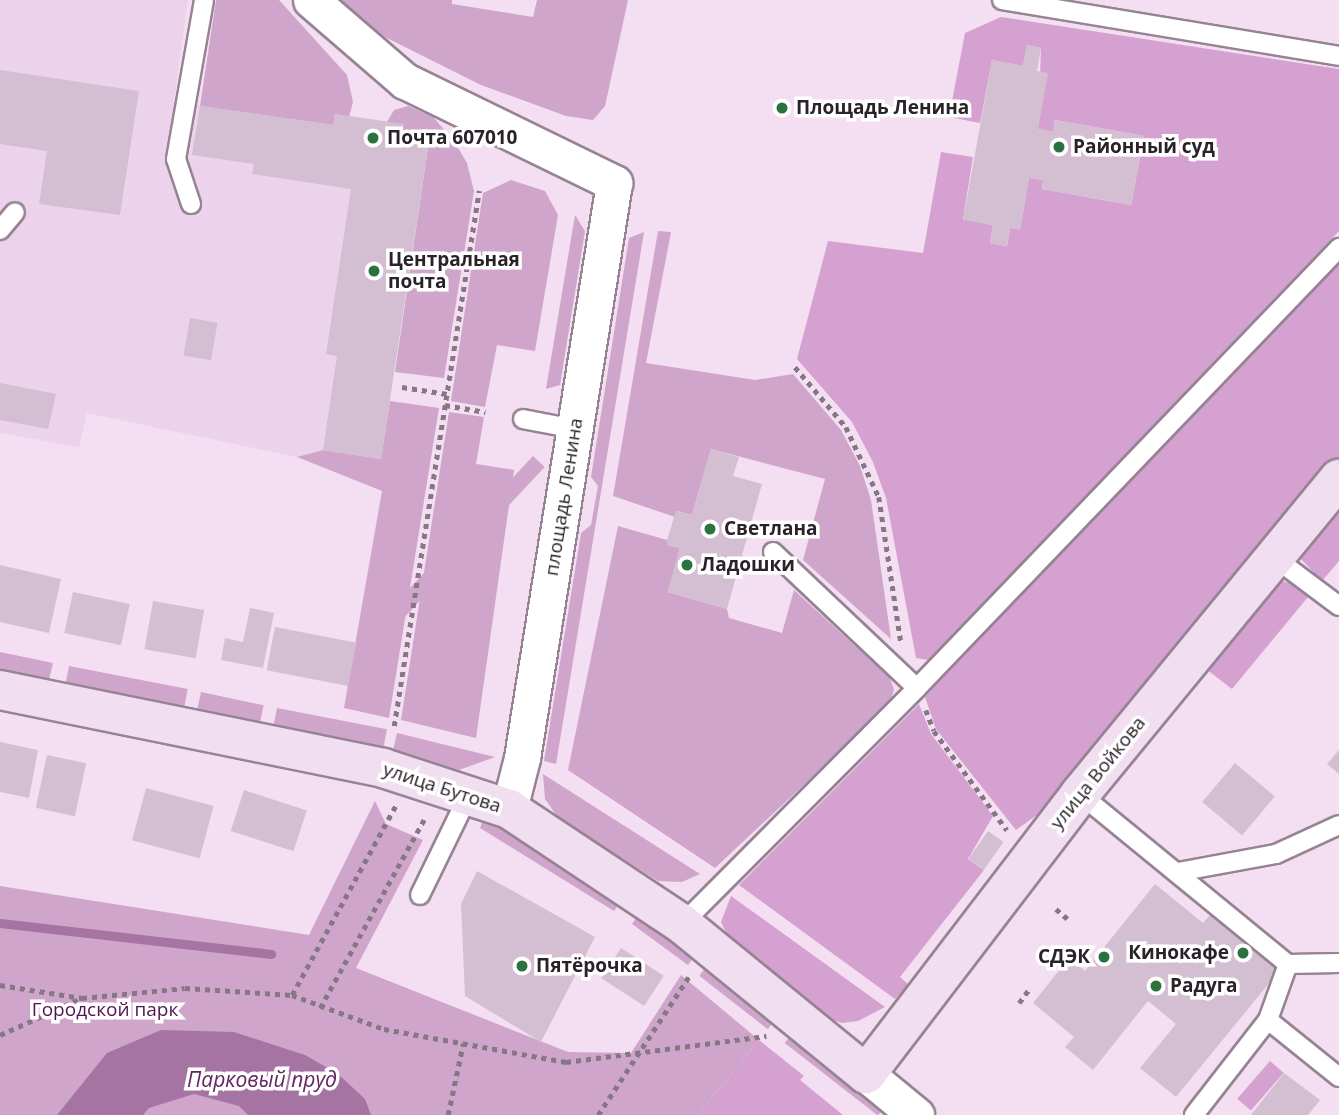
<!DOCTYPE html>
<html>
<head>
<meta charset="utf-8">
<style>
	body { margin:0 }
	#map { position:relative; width:1339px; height:1115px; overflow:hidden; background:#f4def1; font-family:"Open Sans",sans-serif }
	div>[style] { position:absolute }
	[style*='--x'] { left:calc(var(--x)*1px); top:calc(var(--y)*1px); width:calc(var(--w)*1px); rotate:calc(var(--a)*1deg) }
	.built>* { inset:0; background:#edd2eb }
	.green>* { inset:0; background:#cfa5cb; transform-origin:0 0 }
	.forest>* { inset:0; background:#d5a1d1; transform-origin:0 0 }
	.water>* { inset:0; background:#a574a2 }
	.stream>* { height:9px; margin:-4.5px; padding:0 4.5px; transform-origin:4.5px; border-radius:4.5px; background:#a574a2 }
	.building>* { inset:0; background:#d4bfd2; transform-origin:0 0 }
	.path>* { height:4.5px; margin-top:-2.25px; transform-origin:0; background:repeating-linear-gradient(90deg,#857784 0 5px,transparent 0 10px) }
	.roads { filter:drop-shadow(2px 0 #968394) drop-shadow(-2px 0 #968394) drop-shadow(0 2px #968394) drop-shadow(0 -2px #968394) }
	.lane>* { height:18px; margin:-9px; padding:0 9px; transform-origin:9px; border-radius:9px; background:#fff }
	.street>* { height:35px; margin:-17.5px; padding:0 17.5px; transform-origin:17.5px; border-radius:17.5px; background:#fff }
	.secondary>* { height:38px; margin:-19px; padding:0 19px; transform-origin:19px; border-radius:19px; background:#f1def0 }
	.dots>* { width:19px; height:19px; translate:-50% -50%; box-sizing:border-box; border:4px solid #fff; border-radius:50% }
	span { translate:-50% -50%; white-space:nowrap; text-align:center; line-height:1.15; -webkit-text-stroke:7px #fff; paint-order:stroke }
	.poi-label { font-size:19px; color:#292229; font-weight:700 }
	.left { translate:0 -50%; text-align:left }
	.right { translate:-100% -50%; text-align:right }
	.street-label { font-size:19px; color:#292229 }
	.park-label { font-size:19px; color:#51144f }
	.water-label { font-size:21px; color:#632660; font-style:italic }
</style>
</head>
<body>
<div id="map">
	<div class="built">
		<i style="clip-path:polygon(0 0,188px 0,174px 101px,332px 125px,335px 114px,404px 124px,429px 141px,381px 459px,323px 450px,297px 457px,87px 413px,79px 447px,0 433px)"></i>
	</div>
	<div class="green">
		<i style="clip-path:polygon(216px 0,279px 0,347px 75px,353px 102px,349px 117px,335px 114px,333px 125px,200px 106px)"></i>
		<i style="clip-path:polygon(334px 0,452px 0,452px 4px,533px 17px,537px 0,628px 0,605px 106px,593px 120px,566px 116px,481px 85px,385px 37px)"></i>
		<i style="clip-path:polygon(408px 106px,433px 117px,454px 141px,467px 163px,474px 191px,444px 378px,395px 372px,429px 141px,402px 137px,387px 122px,394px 110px)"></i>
		<i style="clip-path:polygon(511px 180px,545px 191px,558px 215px,535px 351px,497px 345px,485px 407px,451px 401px,483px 193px)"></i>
		<i style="clip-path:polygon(575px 215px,585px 231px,560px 385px,546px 389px)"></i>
		<i style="clip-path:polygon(658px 231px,671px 232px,646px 363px,755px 380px,793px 374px,841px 430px,860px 466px,871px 500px,891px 639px,803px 560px,825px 479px,711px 449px,692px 515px,677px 511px,675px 517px,613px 496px)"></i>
		<i style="clip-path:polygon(644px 232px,556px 764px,544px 761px,581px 533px,591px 525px,598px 486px,591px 477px,629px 238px)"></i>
		<i style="clip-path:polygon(390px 401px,439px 408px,389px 718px,344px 708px,382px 491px,297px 457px,323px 450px,381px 459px)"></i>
		<i style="clip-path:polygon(449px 412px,484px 417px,476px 464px,514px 470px,476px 738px,401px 720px)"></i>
		<i style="left:533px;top:456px;width:16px;height:287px;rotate:43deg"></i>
		<i style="clip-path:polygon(618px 526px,667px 540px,667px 545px,680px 548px,668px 592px,727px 609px,729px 618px,782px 633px,794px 590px,890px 678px,894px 690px,889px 705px,715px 868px,568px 770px)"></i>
		<i style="clip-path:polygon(0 652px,53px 663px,48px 684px,0 676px)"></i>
		<i style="left:69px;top:666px;width:121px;height:23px;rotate:11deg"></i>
		<i style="left:201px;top:692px;width:64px;height:24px;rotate:12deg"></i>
		<i style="left:277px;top:708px;width:112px;height:23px;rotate:11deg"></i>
		<i style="clip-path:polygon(397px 733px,495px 757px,459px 770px,391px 759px)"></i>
		<i style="clip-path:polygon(543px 774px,700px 874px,682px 882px,658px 881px,559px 819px,545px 799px)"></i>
		<i style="clip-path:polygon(375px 801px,386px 824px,423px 840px,356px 968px,568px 1052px,631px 1053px,681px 975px,759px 1040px,698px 1115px,0 1115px,0 886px,309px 935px)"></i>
		<i style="clip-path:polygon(484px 817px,619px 904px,614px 911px,480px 828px)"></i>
		<i style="clip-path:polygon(638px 916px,693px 958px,688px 965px,632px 924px)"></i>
		<i style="left:706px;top:967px;width:87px;height:11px;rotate:38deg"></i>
		<i style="left:791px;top:1035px;width:118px;height:10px;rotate:38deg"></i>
	</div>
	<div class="forest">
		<i style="clip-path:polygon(1001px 17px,1339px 69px,1339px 231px,929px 660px,916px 658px,886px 498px,873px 462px,852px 422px,797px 359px,828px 241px,923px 253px,941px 152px,973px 157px,963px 219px,993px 225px,990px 243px,1007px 246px,1010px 228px,1020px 229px,1029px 178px,1043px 180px,1042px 189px,1131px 205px,1144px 136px,1055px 120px,1053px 132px,1038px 129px,1041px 48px,1027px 45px,1023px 66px,992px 60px,980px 123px,949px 117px,965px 33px)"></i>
		<i style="clip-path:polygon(1339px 264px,1339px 458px,1055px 802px,1016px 830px,936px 729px,925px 697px,1232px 370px)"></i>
		<i style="clip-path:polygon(1339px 503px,1339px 561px,1322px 581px,1297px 555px)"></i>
		<i style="clip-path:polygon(1277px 580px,1291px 583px,1308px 597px,1232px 689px,1206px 669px)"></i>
		<i style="clip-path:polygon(919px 704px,931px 734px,993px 816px,968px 859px,984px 870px,900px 977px,909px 985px,895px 999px,739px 885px)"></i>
		<i style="clip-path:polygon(731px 896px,885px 1007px,858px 1021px,842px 1023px,824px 1017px,731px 943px,721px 922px)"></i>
		<i style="clip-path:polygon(759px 1040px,804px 1076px,800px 1080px,843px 1115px,698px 1115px)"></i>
		<i style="left:1270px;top:1061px;width:18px;height:50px;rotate:41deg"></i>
	</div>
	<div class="water">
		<i style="clip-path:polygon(161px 1030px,234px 1032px,305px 1055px,338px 1074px,365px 1099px,371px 1115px,248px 1115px,239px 1106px,194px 1094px,149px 1108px,143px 1115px,57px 1115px,107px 1053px)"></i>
	</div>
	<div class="stream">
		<i style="--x:0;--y:923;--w:273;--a:6.5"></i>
	</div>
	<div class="building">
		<i style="clip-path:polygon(1027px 45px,1041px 48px,1037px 71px,1048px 73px,1038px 129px,1053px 132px,1054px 120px,1144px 136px,1131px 205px,1042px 189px,1043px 180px,1029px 178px,1020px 230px,1010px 228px,1007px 246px,990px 243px,993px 225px,963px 220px,992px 60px,1023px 66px)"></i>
		<i style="clip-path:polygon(0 70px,139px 91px,120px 215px,39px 204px,47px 151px,0 144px)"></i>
		<i style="clip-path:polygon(200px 106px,333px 125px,335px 114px,404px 124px,402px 137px,429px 141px,381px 459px,323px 450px,337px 356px,326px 354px,351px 189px,252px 174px,254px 164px,192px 155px)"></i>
		<i style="left:190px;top:318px;width:28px;height:38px;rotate:10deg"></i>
		<i style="clip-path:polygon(0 383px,56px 394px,48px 429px,0 420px)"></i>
		<i style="clip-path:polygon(711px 449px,739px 457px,733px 476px,762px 484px,727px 609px,668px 592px,680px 548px,667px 545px,667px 540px,676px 511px,692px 515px)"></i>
		<i style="clip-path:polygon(0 565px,61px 579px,49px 633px,0 622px)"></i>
		<i style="left:73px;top:592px;width:58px;height:42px;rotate:12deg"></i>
		<i style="left:153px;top:601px;width:52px;height:49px;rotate:10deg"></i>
		<i style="clip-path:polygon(250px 608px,274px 613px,263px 668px,221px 660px,225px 638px,243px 642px)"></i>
		<i style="left:275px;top:627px;width:83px;height:44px;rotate:11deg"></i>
		<i style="clip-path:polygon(0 742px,38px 750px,29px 798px,0 792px)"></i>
		<i style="clip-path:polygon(1339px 750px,1339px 774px,1327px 764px)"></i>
		<i style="left:47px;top:755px;width:40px;height:54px;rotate:12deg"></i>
		<i style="left:1235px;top:763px;width:52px;height:51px;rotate:40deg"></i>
		<i style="left:146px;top:788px;width:70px;height:54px;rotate:15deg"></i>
		<i style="left:244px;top:790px;width:66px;height:43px;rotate:18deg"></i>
		<i style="left:988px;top:831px;width:19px;height:34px;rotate:35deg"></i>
		<i style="clip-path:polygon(477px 871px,595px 937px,541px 1042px,465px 996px,461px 904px)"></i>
		<i style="clip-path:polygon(1155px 884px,1203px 923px,1210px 915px,1279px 971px,1176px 1097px,1140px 1068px,1176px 1024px,1148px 1001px,1093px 1070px,1065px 1047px,1074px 1037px,1033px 1003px,1069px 958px,1085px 971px)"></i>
		<i style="left:621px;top:948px;width:51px;height:36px;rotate:33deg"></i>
		<i style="clip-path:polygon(1284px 1073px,1320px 1100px,1308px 1115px,1251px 1115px)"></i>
	</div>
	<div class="path">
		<i style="--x:795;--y:367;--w:79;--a:49.6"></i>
		<i style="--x:846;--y:427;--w:77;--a:64.8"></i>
		<i style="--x:879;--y:497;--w:148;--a:81.4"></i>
		<i style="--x:402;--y:387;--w:46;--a:8.8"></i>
		<i style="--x:445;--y:405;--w:41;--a:9.9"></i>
		<i style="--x:926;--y:710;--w:22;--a:69"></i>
		<i style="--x:934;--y:731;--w:123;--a:53.6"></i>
		<i style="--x:394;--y:726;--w:542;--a:-80.97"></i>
		<i style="--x:1056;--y:909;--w:16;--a:40"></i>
		<i style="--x:0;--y:985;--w:83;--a:9"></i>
		<i style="--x:292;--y:995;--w:217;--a:-61.3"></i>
		<i style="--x:1019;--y:1003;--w:19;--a:-54"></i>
		<i style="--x:320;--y:1008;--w:219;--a:-61.1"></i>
		<i style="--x:0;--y:1035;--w:90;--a:-24.3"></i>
		<i style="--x:82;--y:998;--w:103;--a:-5.5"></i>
		<i style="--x:185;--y:988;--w:107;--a:3.7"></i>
		<i style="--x:292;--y:995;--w:98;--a:20.3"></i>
		<i style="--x:384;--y:1029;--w:185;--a:10.3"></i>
		<i style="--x:566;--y:1062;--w:202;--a:-7.4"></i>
		<i style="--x:448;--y:1115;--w:73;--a:-78.1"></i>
		<i style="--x:598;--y:1115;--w:168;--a:-56.7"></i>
	</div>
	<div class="roads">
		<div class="lane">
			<i style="--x:1002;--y:0;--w:342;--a:9.4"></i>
			<i style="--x:191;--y:204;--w:47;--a:-108.4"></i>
			<i style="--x:176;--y:159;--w:161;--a:-80"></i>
			<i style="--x:0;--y:230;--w:23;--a:-50"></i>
			<i style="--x:523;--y:419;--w:53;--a:10.9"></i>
			<i style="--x:773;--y:552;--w:198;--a:43.4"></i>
			<i style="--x:1275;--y:558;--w:80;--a:36.9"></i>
			<i style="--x:1080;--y:794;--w:269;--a:39.3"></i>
			<i style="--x:1288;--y:964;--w:59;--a:109.7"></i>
			<i style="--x:1268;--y:1020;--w:91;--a:38.8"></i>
			<i style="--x:1178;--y:872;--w:100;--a:-10.4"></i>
			<i style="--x:1276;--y:854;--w:69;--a:-24.7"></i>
			<i style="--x:420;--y:895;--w:110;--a:-64.1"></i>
			<i style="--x:682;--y:924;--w:333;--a:-45.1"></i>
			<i style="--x:917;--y:688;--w:610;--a:-46.2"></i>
			<i style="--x:1288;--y:964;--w:51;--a:-1.1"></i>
			<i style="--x:1194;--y:1115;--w:120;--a:-52.1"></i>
		</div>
		<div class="street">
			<i style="--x:311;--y:0;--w:124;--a:40.8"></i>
			<i style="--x:405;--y:81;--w:233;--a:26"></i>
			<i style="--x:614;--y:183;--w:582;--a:99.09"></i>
			<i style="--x:522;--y:758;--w:53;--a:104.3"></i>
			<i style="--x:866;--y:1074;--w:65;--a:39.4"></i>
		</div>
		<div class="secondary">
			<i style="--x:0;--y:690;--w:391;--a:11.5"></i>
			<i style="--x:383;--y:768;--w:133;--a:18"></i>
			<i style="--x:509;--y:809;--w:208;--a:33.6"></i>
			<i style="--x:682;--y:924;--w:237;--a:39.2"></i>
			<i style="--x:866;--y:1074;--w:352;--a:-52.6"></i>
			<i style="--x:1080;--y:794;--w:408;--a:-50.6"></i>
		</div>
	</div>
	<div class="dots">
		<i style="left:782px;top:108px;background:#2c723e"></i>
		<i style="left:373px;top:138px;background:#2c723e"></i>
		<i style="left:1059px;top:147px;background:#2c723e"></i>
		<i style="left:374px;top:271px;background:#2c723e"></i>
		<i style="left:710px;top:529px;background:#2c723e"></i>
		<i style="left:687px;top:565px;background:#2c723e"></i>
		<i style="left:1243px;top:953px;background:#2c723e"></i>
		<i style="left:1104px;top:957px;background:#2c723e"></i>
		<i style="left:522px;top:966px;background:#2c723e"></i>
		<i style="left:1156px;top:986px;background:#2c723e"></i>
	</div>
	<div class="poi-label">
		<span class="left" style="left:796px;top:108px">Площадь Ленина</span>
		<span class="left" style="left:387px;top:138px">Почта 607010</span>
		<span class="left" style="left:1073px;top:147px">Районный суд</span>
		<span class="left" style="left:388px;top:271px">Центральная<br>почта</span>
		<span class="left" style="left:724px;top:529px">Светлана</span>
		<span class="left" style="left:701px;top:565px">Ладошки</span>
		<span class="right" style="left:1229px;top:953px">Кинокафе</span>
		<span class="right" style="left:1090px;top:957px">СДЭК</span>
		<span class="left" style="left:536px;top:966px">Пятёрочка</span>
		<span class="left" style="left:1170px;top:986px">Радуга</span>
	</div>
	<div class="street-label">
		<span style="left:564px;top:497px;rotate:-81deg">площадь Ленина</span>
		<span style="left:1098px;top:773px;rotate:-51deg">улица Войкова</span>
		<span style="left:442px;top:788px;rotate:18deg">улица Бутова</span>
	</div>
	<div class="park-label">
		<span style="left:105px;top:1010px">Городской парк</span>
	</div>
	<div class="water-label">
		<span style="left:262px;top:1079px">Парковый пруд</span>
	</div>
</div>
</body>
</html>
